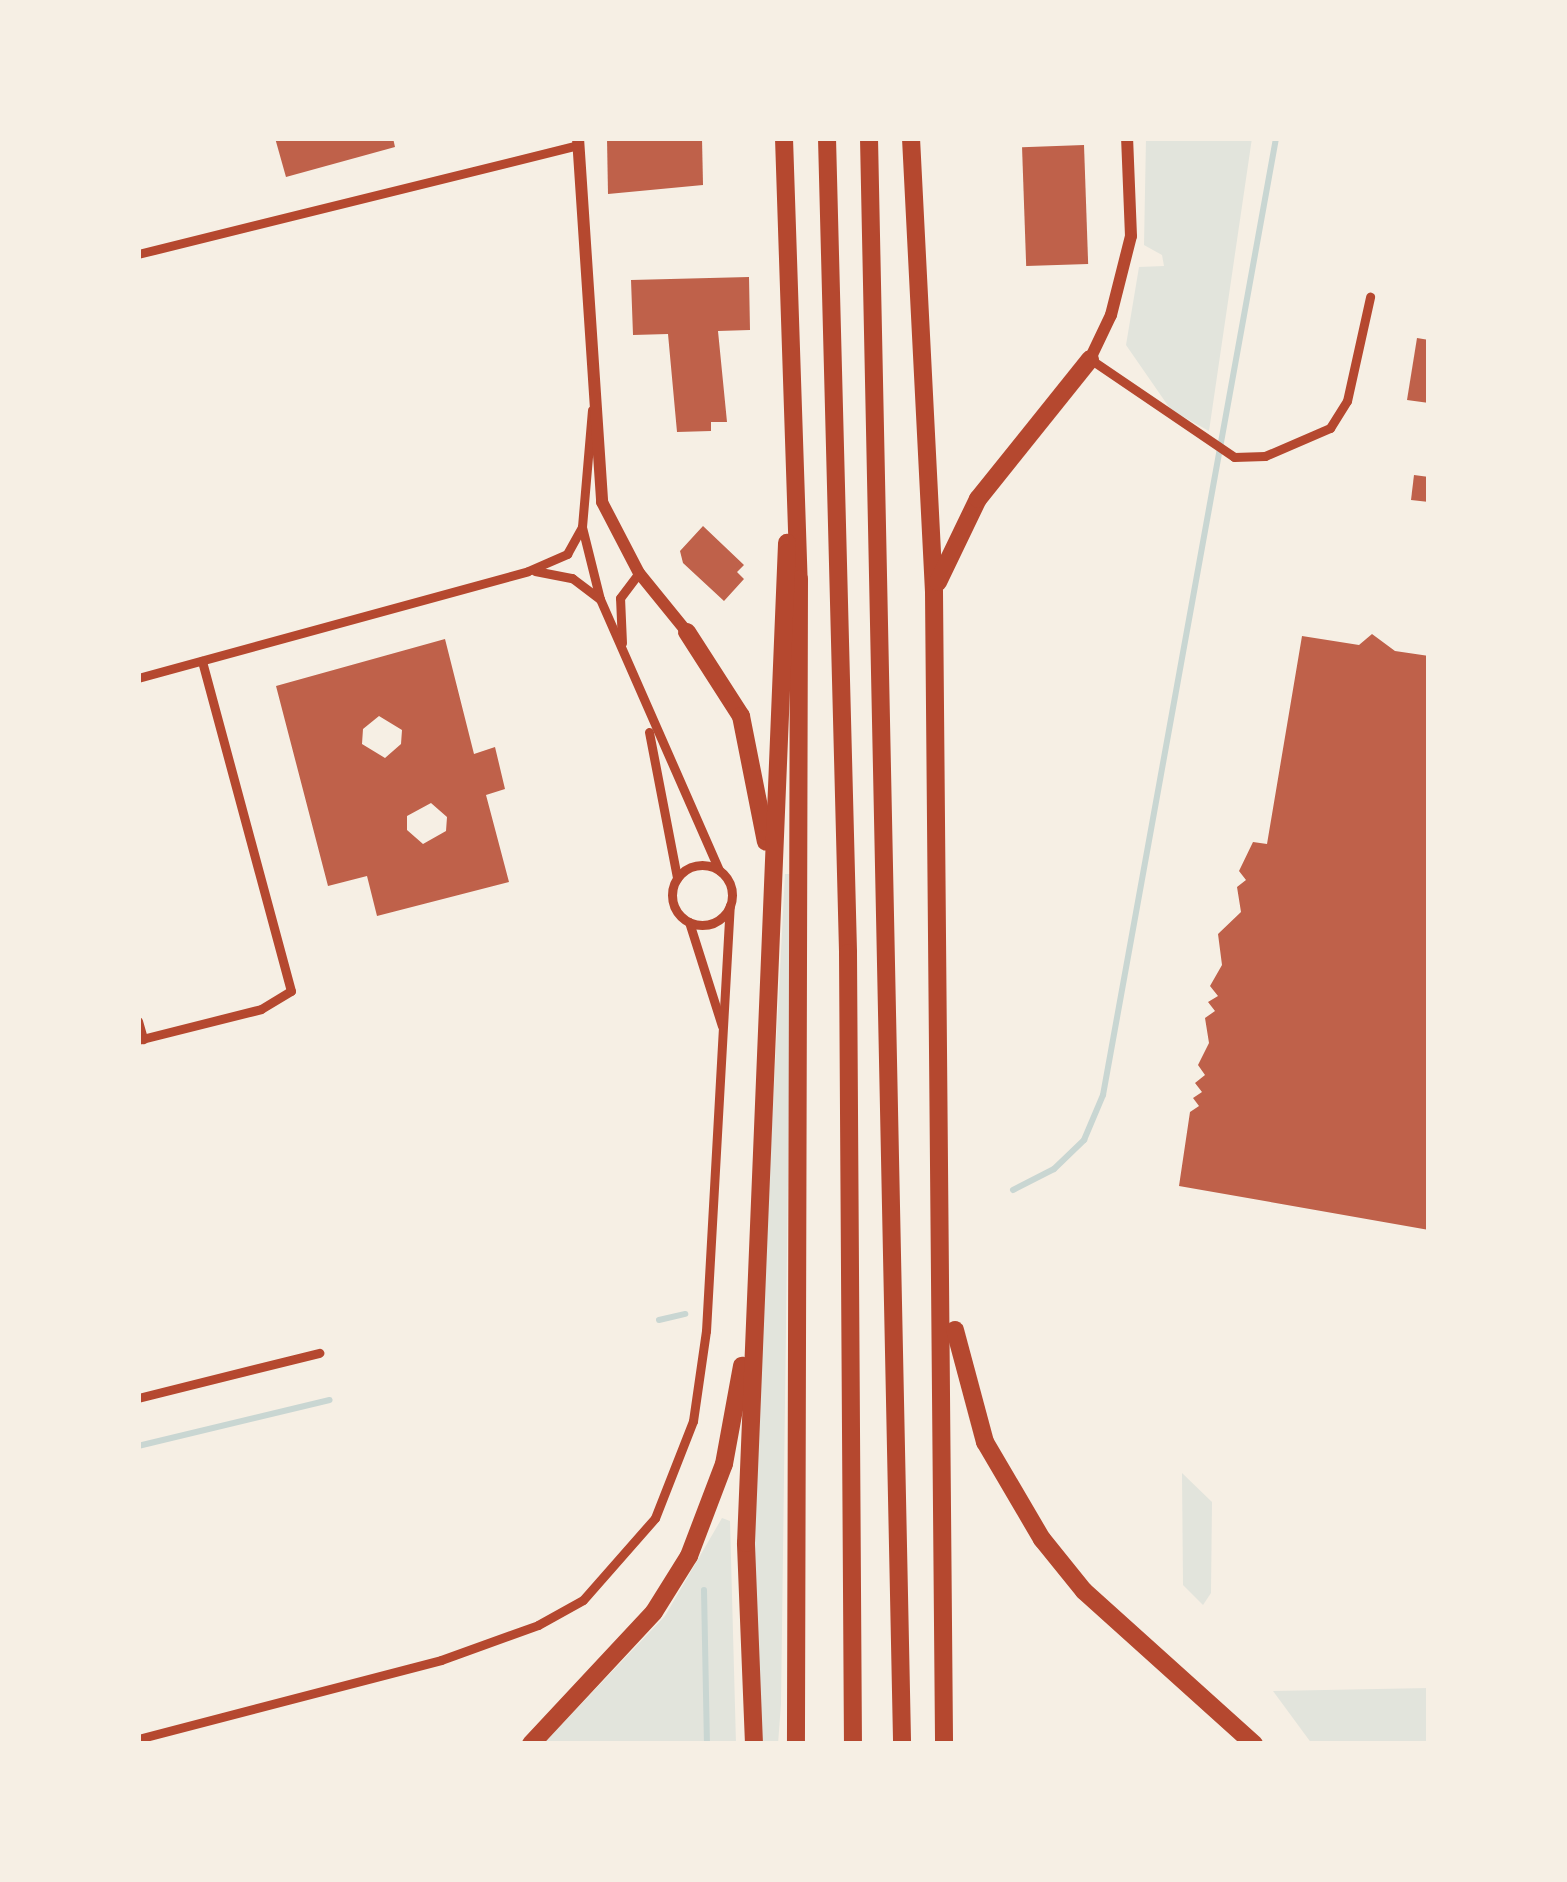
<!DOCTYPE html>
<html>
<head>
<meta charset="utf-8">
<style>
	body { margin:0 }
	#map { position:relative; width:1567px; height:1882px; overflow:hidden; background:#f6efe4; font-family:"IBM Plex Sans",sans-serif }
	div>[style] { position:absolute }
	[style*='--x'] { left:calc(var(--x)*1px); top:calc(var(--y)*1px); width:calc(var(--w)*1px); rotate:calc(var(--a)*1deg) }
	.green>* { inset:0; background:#e2e4dc }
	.stream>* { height:6px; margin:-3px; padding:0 3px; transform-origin:3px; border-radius:3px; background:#c9d6d2 }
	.building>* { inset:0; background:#bf614a; transform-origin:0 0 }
	.minor>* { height:9px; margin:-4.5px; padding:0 4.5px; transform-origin:4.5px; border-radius:4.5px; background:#b5482f }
	.minor>.ring { margin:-4.5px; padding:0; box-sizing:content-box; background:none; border:9px solid #b5482f; border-radius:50% }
	.tertiary>* { height:12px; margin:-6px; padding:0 6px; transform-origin:6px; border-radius:6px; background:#b5482f }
	.motorway>* { height:18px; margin:-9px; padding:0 9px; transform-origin:9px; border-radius:9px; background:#b5482f }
	span { translate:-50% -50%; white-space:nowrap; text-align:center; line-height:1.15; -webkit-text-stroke:10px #f6efe4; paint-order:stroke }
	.frame { position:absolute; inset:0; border:141px solid #f6efe4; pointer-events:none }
</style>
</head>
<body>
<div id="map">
	<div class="green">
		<i style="clip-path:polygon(1146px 138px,1252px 138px,1209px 431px,1171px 410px,1126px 345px,1139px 267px,1164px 266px,1162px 255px,1144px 245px)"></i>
		<i style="clip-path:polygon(785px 874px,792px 874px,781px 1704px,778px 1744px,759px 1744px,753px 1492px)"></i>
		<i style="clip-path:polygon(1182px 1473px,1212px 1502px,1211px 1593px,1203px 1605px,1183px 1585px)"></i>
		<i style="clip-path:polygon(722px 1518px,730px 1521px,736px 1744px,543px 1744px,665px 1616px)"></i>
		<i style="clip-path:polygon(1429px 1688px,1429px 1744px,1312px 1744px,1273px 1691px)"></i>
	</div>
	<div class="stream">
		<i style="--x:1013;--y:1190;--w:46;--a:-27.1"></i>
		<i style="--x:1054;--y:1169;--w:42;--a:-44"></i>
		<i style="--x:1084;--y:1140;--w:49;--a:-67.1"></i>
		<i style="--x:1103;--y:1095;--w:973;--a:-79.75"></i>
		<i style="--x:659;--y:1320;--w:27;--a:-13"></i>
		<i style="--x:138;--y:1446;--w:197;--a:-13.5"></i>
		<i style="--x:704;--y:1590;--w:154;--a:88.9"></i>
	</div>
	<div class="building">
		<i style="clip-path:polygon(275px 138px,393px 138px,395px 147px,286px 177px)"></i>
		<i style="clip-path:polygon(607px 138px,702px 138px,703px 185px,608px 194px)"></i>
		<i style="left:1084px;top:145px;width:119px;height:62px;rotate:88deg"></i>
		<i style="clip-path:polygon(749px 277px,750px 330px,718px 331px,727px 422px,711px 422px,711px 431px,677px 432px,668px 334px,633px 335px,631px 280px)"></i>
		<i style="clip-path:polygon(1417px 338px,1429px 340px,1429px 403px,1407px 400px)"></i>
		<i style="clip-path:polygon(1414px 475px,1429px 477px,1429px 502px,1411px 500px)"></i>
		<i style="clip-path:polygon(703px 526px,744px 565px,737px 572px,744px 579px,724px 601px,683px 563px,680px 551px)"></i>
		<i style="clip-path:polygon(1372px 634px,1395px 651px,1429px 656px,1429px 1230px,1179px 1186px,1190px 1112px,1199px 1106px,1193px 1098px,1202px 1092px,1195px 1083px,1205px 1075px,1198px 1065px,1209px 1043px,1205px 1018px,1215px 1011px,1208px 1002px,1218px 996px,1210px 986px,1222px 965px,1218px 934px,1241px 912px,1237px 887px,1246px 880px,1239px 871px,1253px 842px,1267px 844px,1302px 636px,1359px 645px)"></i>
		<i style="clip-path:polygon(evenodd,445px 639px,474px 754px,495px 747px,505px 789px,486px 795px,509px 882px,377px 916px,367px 876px,328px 886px,276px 686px,445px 639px,379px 716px,402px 730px,401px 744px,385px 758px,362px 744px,363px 729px,379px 716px,445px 639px,431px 803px,447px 817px,446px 831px,423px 844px,407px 830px,407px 816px,431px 803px)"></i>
	</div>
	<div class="minor">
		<i style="--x:138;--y:254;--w:454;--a:-13.9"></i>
		<i style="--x:1090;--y:359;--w:174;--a:34.2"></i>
		<i style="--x:1234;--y:457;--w:31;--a:-2"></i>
		<i style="--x:1265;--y:456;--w:71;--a:-23.3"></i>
		<i style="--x:1330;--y:428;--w:32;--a:-58"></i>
		<i style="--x:1347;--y:401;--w:107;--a:-77.5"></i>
		<i style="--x:592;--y:410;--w:117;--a:94.9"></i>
		<i style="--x:582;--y:527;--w:74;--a:76"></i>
		<i style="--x:600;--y:599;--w:296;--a:66.3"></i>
		<i style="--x:535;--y:571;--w:38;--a:11"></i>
		<i style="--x:572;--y:578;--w:35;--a:37"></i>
		<i style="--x:622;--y:643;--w:45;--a:-92.5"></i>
		<i style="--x:620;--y:598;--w:31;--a:-53"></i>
		<i style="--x:138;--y:678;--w:404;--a:-15.3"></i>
		<i style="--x:528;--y:571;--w:43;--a:-23.6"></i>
		<i style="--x:567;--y:554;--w:31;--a:-61"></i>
		<i style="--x:649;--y:732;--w:149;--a:79.1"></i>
		<i class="ring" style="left:672px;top:865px;width:51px;height:51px"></i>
		<i style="--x:689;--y:922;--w:109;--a:72.4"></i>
		<i style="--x:138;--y:1021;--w:19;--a:74"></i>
		<i style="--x:138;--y:1040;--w:127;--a:-14.1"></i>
		<i style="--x:261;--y:1009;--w:35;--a:-31"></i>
		<i style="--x:291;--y:991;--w:342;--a:-105.1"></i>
		<i style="--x:138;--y:1398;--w:187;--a:-14"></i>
		<i style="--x:138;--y:1739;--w:313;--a:-14.6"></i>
		<i style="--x:441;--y:1660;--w:103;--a:-19.8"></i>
		<i style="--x:538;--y:1625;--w:51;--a:-29.1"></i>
		<i style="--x:583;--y:1600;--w:109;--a:-48.7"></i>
		<i style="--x:655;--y:1518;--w:104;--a:-68.6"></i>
		<i style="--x:693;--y:1421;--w:91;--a:-81.8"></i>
		<i style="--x:706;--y:1331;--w:426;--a:-86.8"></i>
	</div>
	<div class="tertiary">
		<i style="--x:578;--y:138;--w:365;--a:86.2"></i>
		<i style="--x:602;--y:502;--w:80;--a:62.5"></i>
		<i style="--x:639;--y:573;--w:76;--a:50.9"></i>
		<i style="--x:1090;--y:359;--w:49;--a:-64.5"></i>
		<i style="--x:1111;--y:315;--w:81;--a:-75.8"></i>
		<i style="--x:1131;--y:236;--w:98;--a:-92.3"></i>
	</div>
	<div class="motorway">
		<i style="--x:784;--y:138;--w:441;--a:88.1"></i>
		<i style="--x:799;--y:579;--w:1165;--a:90.15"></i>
		<i style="--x:827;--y:138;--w:815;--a:88.52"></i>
		<i style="--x:848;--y:953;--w:791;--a:89.64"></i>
		<i style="--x:869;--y:138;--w:1606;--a:88.82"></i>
		<i style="--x:911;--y:138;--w:455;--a:87.1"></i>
		<i style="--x:934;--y:592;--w:1152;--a:89.5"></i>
		<i style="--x:938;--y:582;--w:92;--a:-64.3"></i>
		<i style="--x:978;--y:499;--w:179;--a:-51.3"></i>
		<i style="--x:687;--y:632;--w:100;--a:57.3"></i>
		<i style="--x:741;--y:716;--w:128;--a:78.8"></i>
		<i style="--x:955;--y:1330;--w:116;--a:75"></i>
		<i style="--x:985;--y:1442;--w:113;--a:59.6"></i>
		<i style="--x:1042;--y:1539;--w:67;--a:51.1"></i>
		<i style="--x:1084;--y:1591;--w:229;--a:42"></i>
		<i style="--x:531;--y:1744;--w:180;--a:-47"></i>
		<i style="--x:654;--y:1612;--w:66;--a:-58"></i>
		<i style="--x:689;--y:1556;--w:98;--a:-69.2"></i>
		<i style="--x:724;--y:1464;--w:100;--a:-79.6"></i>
		<i style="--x:754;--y:1744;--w:201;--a:-92.3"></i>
		<i style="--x:746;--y:1543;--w:1001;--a:-87.65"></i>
	</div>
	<div class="frame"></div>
</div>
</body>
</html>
